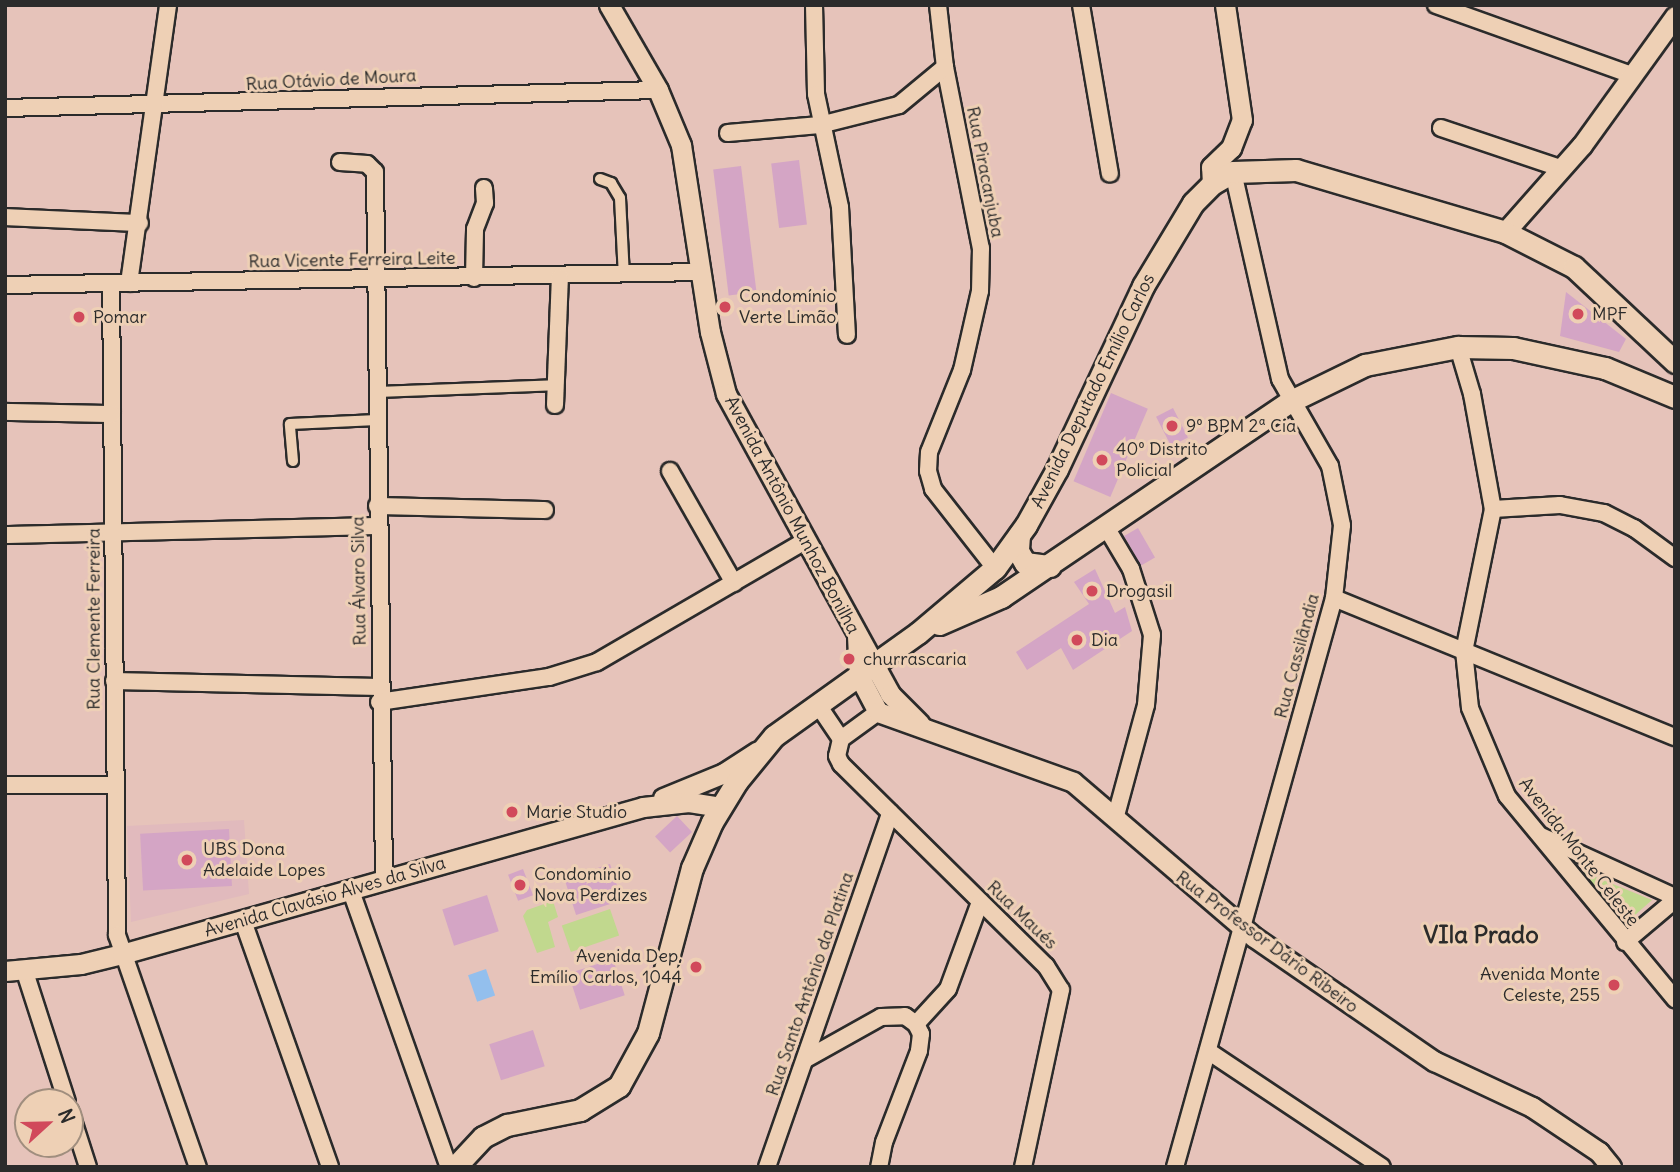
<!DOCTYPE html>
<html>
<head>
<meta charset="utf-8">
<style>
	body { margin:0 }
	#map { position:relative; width:1680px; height:1172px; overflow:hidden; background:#e6c3ba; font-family:Delius,sans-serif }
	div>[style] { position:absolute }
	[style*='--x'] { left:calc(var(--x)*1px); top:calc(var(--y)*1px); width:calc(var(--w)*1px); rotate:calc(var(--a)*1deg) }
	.built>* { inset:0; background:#e1babd }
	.green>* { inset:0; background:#c1d88e; transform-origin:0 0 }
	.water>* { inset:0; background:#93bfed; transform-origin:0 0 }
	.building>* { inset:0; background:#d4a5c5; transform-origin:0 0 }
	.roads { filter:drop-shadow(2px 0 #2b2b2b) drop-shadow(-2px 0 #2b2b2b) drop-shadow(0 2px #2b2b2b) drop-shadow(0 -2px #2b2b2b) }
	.pedestrian>* { height:10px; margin:-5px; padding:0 5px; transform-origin:5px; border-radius:5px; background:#eed0b5 }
	.minor>* { height:16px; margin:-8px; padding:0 8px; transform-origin:8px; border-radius:8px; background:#eed0b5 }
	.tertiary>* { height:19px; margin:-9.5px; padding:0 9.5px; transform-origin:9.5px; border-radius:9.5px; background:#eed0b5 }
	.secondary>* { height:21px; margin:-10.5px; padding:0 10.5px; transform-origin:10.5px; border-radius:10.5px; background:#eed0b5 }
	.dots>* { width:19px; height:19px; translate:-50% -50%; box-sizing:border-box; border:4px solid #eed0b5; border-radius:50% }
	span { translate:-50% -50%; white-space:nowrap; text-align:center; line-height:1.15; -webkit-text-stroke:6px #eed0b5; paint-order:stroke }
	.street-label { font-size:18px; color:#2b2b2b }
	.poi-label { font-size:18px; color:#2b2b2b }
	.left { translate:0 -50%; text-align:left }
	.right { translate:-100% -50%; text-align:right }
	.district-label { font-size:24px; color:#2b2b2b; font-weight:700 }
	.frame { position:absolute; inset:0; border:7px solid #2b2b2b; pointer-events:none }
	.north { position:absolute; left:14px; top:1088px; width:70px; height:70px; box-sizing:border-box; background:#eed0b5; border:2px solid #a08e7e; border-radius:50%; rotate:68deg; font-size:19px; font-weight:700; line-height:28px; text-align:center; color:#2b2b2b }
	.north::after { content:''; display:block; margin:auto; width:24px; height:32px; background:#d1495b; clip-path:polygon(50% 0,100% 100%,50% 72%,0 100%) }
</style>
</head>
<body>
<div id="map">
	<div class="built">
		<i style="clip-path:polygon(244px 820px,249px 894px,131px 922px,127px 826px)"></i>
	</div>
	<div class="green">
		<i style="clip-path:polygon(1581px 871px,1652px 900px,1626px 923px)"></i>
		<i style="clip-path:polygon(553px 901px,558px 917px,548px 922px,555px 947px,537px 953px,523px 916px,527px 910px)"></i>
		<i style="left:610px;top:909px;width:28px;height:51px;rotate:71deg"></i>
	</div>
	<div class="water">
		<i style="left:486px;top:969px;width:28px;height:19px;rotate:71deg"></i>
	</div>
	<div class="building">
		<i style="left:799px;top:160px;width:65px;height:28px;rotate:83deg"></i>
		<i style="left:741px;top:166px;width:127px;height:28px;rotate:83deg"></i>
		<i style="clip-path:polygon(1566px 292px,1626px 339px,1619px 352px,1560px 336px)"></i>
		<i style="left:1111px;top:393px;width:40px;height:96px;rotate:23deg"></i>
		<i style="left:1173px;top:408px;width:33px;height:19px;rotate:63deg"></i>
		<i style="left:1138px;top:528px;width:34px;height:16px;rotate:60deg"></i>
		<i style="clip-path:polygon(1095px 569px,1115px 613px,1125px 607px,1132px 631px,1073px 670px,1061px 648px,1027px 670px,1016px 652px,1089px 604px,1074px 582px)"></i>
		<i style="left:677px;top:816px;width:22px;height:30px;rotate:47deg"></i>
		<i style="left:229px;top:829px;width:57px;height:89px;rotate:87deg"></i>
		<i style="left:610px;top:864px;width:38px;height:48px;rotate:72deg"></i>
		<i style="left:523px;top:869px;width:28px;height:16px;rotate:69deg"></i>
		<i style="left:487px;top:895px;width:38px;height:47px;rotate:72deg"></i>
		<i style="left:613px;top:959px;width:38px;height:47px;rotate:72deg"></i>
		<i style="left:533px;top:1030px;width:38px;height:46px;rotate:72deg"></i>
	</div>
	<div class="roads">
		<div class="pedestrian">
			<i style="--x:600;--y:179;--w:12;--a:20"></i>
			<i style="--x:611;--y:183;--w:17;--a:59"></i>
			<i style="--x:620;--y:198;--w:78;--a:87.1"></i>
			<i style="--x:376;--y:392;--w:180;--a:-2.2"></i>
			<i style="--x:293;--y:461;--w:37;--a:-95"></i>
			<i style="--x:290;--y:424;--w:87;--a:-2.6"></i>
		</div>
		<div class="minor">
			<i style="--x:814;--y:5;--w:89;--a:88.7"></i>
			<i style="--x:816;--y:94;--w:116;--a:78"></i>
			<i style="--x:840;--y:207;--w:128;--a:86.9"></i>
			<i style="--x:938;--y:5;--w:62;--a:83.6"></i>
			<i style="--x:945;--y:67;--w:185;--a:78.8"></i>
			<i style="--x:981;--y:248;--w:43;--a:91.3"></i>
			<i style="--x:980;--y:291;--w:81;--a:102.8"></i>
			<i style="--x:962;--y:370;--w:88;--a:111.9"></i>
			<i style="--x:929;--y:452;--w:19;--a:93"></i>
			<i style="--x:928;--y:471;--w:19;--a:74"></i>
			<i style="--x:933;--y:489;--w:100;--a:51.9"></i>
			<i style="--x:1081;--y:5;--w:171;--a:80.3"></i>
			<i style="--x:1436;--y:5;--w:208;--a:19.7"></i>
			<i style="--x:5;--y:108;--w:653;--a:-1.58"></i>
			<i style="--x:1441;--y:128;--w:126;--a:18.6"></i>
			<i style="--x:728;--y:133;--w:92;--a:-5"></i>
			<i style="--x:820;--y:125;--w:81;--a:-14.2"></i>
			<i style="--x:899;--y:105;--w:60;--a:-39.6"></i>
			<i style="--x:340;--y:162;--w:27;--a:4"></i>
			<i style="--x:367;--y:164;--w:11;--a:45"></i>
			<i style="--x:375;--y:172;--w:710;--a:89.27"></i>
			<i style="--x:6;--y:217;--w:134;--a:2.6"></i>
			<i style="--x:474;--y:278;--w:49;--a:-88.8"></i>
			<i style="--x:475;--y:229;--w:28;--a:-69"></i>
			<i style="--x:485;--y:203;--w:15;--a:-94"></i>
			<i style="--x:111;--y:283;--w:652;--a:89.47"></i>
			<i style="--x:117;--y:935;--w:246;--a:70.8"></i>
			<i style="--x:129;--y:283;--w:281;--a:-82"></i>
			<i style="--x:5;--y:285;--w:695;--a:-1.07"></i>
			<i style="--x:1458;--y:347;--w:49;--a:73.4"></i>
			<i style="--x:1472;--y:394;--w:117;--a:79.7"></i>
			<i style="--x:1493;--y:509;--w:145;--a:101.5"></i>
			<i style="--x:1464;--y:651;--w:57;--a:84"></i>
			<i style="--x:1470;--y:708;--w:95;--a:67.2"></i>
			<i style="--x:1507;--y:796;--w:264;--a:50.4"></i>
			<i style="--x:555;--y:405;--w:128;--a:-87.8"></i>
			<i style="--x:7;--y:412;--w:105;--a:1.1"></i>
			<i style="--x:670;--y:471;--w:129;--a:60.3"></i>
			<i style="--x:377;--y:506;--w:168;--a:1.4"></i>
			<i style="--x:1493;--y:509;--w:67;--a:-3.4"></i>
			<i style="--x:1560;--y:505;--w:45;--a:10.3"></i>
			<i style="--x:1604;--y:513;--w:34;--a:27"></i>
			<i style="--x:1634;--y:528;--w:51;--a:36.2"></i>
			<i style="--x:1106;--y:527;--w:49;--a:59.2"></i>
			<i style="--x:1131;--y:569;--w:69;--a:72.3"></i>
			<i style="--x:1152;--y:635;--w:70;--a:94.9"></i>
			<i style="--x:1146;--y:705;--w:118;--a:105.2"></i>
			<i style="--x:5;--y:535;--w:373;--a:-1.4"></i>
			<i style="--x:1334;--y:598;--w:368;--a:22.2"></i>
			<i style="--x:114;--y:681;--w:265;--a:1.3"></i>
			<i style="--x:379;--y:702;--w:172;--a:-8.4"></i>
			<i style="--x:549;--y:677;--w:50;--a:-17.4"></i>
			<i style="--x:597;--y:662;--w:241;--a:-30.2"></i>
			<i style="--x:818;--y:705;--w:41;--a:55.9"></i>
			<i style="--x:878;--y:712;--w:46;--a:143.9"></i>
			<i style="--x:841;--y:739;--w:17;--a:103"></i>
			<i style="--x:837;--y:756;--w:9;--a:63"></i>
			<i style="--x:841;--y:764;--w:288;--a:44.6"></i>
			<i style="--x:1046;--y:966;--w:28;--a:58"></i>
			<i style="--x:1061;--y:990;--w:181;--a:102.1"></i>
			<i style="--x:5;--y:785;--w:109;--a:0"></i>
			<i style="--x:1541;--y:836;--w:147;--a:24.5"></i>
			<i style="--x:351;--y:891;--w:293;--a:70.5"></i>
			<i style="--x:243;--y:921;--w:261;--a:70.5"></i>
			<i style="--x:1625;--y:942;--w:65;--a:-40"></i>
			<i style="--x:24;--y:969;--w:140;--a:72.1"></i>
			<i style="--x:916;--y:1024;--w:47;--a:-47.6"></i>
			<i style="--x:948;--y:989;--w:93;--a:-69.8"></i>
			<i style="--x:1208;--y:1051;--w:209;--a:33.7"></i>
			<i style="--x:806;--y:1059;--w:86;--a:-29.2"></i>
			<i style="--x:881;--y:1017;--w:24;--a:-2"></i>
			<i style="--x:905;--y:1016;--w:14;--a:36"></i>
			<i style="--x:916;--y:1024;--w:11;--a:63"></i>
			<i style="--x:921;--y:1034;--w:17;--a:97"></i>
			<i style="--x:919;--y:1051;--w:97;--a:111"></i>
			<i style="--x:884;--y:1142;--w:25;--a:101"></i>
			<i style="--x:70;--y:1111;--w:59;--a:72.2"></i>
			<i style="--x:767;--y:1167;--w:375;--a:-70.8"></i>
			<i style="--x:1175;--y:1167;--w:591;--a:-74.39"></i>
			<i style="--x:1334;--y:598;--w:73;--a:-83.7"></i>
			<i style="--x:1342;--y:525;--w:60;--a:-101.5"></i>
			<i style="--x:1330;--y:466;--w:100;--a:-119.9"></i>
			<i style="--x:1280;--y:379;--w:212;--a:-102.8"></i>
		</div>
		<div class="tertiary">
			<i style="--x:609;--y:5;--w:98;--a:60"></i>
			<i style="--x:658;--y:90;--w:60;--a:67.3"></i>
			<i style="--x:681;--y:145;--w:189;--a:81.2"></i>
			<i style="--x:710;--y:332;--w:64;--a:75.5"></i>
			<i style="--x:726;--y:394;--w:342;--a:61.3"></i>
			<i style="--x:890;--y:694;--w:42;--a:45"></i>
			<i style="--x:1212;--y:184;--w:17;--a:-93"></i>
			<i style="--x:1211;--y:167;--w:28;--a:-44"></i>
			<i style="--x:1231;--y:148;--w:30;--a:-69"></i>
			<i style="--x:1242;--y:120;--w:116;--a:-98.4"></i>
			<i style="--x:1505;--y:232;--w:116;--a:-48.5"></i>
			<i style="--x:1582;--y:145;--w:159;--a:-54.2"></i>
			<i style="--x:857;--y:636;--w:40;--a:87.1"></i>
			<i style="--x:859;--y:676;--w:41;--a:62.2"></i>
			<i style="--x:878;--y:712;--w:207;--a:19.7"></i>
			<i style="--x:1073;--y:782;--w:238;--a:40.6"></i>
			<i style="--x:1254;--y:937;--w:219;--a:34.6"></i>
			<i style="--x:1434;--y:1061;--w:108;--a:25.1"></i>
			<i style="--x:1532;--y:1107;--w:81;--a:33.9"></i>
			<i style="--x:1599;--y:1152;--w:19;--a:51"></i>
			<i style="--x:663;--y:798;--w:66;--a:-22.3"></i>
			<i style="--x:724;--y:773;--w:40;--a:-32.9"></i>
			<i style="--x:5;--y:971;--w:76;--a:-5.3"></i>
			<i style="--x:81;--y:964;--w:42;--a:-13.7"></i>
			<i style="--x:122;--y:954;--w:541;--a:-15.76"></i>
			<i style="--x:643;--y:807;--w:46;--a:-6.2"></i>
			<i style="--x:689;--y:802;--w:32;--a:9"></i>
		</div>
		<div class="secondary">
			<i style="--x:1019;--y:535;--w:16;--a:94"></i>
			<i style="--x:1018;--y:551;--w:14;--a:60"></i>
			<i style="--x:1025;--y:563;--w:25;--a:7"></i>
			<i style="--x:939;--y:624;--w:68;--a:-23.5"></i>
			<i style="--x:1001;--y:597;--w:348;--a:-34.1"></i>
			<i style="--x:1289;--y:402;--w:85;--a:-26"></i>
			<i style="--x:1365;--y:365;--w:95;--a:-11"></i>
			<i style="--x:1458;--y:347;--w:55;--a:1"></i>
			<i style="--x:1513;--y:348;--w:94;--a:12.3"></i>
			<i style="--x:1605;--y:368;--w:76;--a:22.5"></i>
			<i style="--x:455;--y:1167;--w:41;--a:-47"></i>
			<i style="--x:483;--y:1137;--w:27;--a:-27"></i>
			<i style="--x:507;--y:1125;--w:75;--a:-11.6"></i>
			<i style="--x:580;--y:1110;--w:46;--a:-31.6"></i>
			<i style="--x:619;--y:1086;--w:60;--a:-61.3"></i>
			<i style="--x:648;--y:1033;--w:171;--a:-75.1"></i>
			<i style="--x:692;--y:868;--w:50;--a:-66.5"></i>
			<i style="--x:712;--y:822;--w:48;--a:-58.6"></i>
			<i style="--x:737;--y:781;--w:58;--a:-50.6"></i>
			<i style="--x:774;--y:736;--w:177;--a:-35.6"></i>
			<i style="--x:918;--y:633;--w:101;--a:-40.2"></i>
			<i style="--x:995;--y:568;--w:53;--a:-54.2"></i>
			<i style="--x:1026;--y:525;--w:64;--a:-61"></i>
			<i style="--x:1057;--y:469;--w:202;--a:-64.8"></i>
			<i style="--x:1143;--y:286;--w:97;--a:-58.9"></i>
			<i style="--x:1193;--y:203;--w:27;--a:-45"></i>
			<i style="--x:1212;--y:184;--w:24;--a:-30"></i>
			<i style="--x:1233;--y:172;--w:63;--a:-1.8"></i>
			<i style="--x:1296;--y:170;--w:218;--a:16.5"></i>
			<i style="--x:1505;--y:232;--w:77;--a:26.9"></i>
			<i style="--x:1574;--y:267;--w:139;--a:43.2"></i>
		</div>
	</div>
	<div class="dots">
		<i style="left:725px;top:307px;background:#d1495b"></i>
		<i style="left:1578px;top:314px;background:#d1495b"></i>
		<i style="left:79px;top:317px;background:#d1495b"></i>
		<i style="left:1172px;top:426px;background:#d1495b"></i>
		<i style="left:1102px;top:460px;background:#d1495b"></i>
		<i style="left:1092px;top:591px;background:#d1495b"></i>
		<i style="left:1077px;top:640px;background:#d1495b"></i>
		<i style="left:849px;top:659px;background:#d1495b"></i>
		<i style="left:512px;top:812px;background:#d1495b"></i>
		<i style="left:187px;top:860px;background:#d1495b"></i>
		<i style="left:520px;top:885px;background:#d1495b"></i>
		<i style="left:696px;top:967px;background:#d1495b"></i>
		<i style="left:1614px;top:985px;background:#d1495b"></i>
	</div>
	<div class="street-label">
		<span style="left:331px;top:80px;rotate:-3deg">Rua Otávio de Moura</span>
		<span style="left:985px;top:172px;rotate:79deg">Rua Piracanjuba</span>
		<span style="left:352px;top:260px;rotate:-1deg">Rua Vicente Ferreira Leite</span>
		<span style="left:1093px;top:391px;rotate:-64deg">Avenida Deputado Emílio Carlos</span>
		<span style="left:792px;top:515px;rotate:62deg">Avenida Antônio Munhoz Bonilha</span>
		<span style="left:359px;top:581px;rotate:-91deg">Rua Álvaro Silva</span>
		<span style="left:94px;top:619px;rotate:-90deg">Rua Clemente Ferreira</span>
		<span style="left:1297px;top:656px;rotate:-75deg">Rua Cassilândia</span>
		<span style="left:1579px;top:852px;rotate:52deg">Avenida Monte Celeste</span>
		<span style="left:325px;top:897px;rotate:-16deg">Avenida Clavásio Alves da Silva</span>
		<span style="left:1022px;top:915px;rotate:44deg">Rua Maués</span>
		<span style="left:1267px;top:942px;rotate:37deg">Rua Professor Dário Ribeiro</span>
		<span style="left:810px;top:984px;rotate:-71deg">Rua Santo Antônio da Platina</span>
	</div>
	<div class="poi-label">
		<span class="left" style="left:739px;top:307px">Condomínio<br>Verte Limão</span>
		<span class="left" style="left:1592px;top:314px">MPF</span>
		<span class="left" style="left:93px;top:317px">Pomar</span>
		<span class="left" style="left:1186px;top:426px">9º BPM 2ª Cia</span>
		<span class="left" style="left:1116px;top:460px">40º Distrito<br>Policial</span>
		<span class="left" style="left:1106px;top:591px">Drogasil</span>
		<span class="left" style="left:1091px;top:640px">Dia</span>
		<span class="left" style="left:863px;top:659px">churrascaria</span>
		<span class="left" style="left:526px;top:812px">Marie Studio</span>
		<span class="left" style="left:203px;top:860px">UBS Dona<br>Adelaide Lopes</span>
		<span class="left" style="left:534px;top:885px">Condomínio<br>Nova Perdizes</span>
		<span class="right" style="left:682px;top:967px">Avenida Dep.<br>Emílio Carlos, 1044</span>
		<span class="right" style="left:1600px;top:985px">Avenida Monte<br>Celeste, 255</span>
	</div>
	<div class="district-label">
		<span style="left:1481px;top:935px">VIla Prado</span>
	</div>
	<div class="frame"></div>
	<div class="north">N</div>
</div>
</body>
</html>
